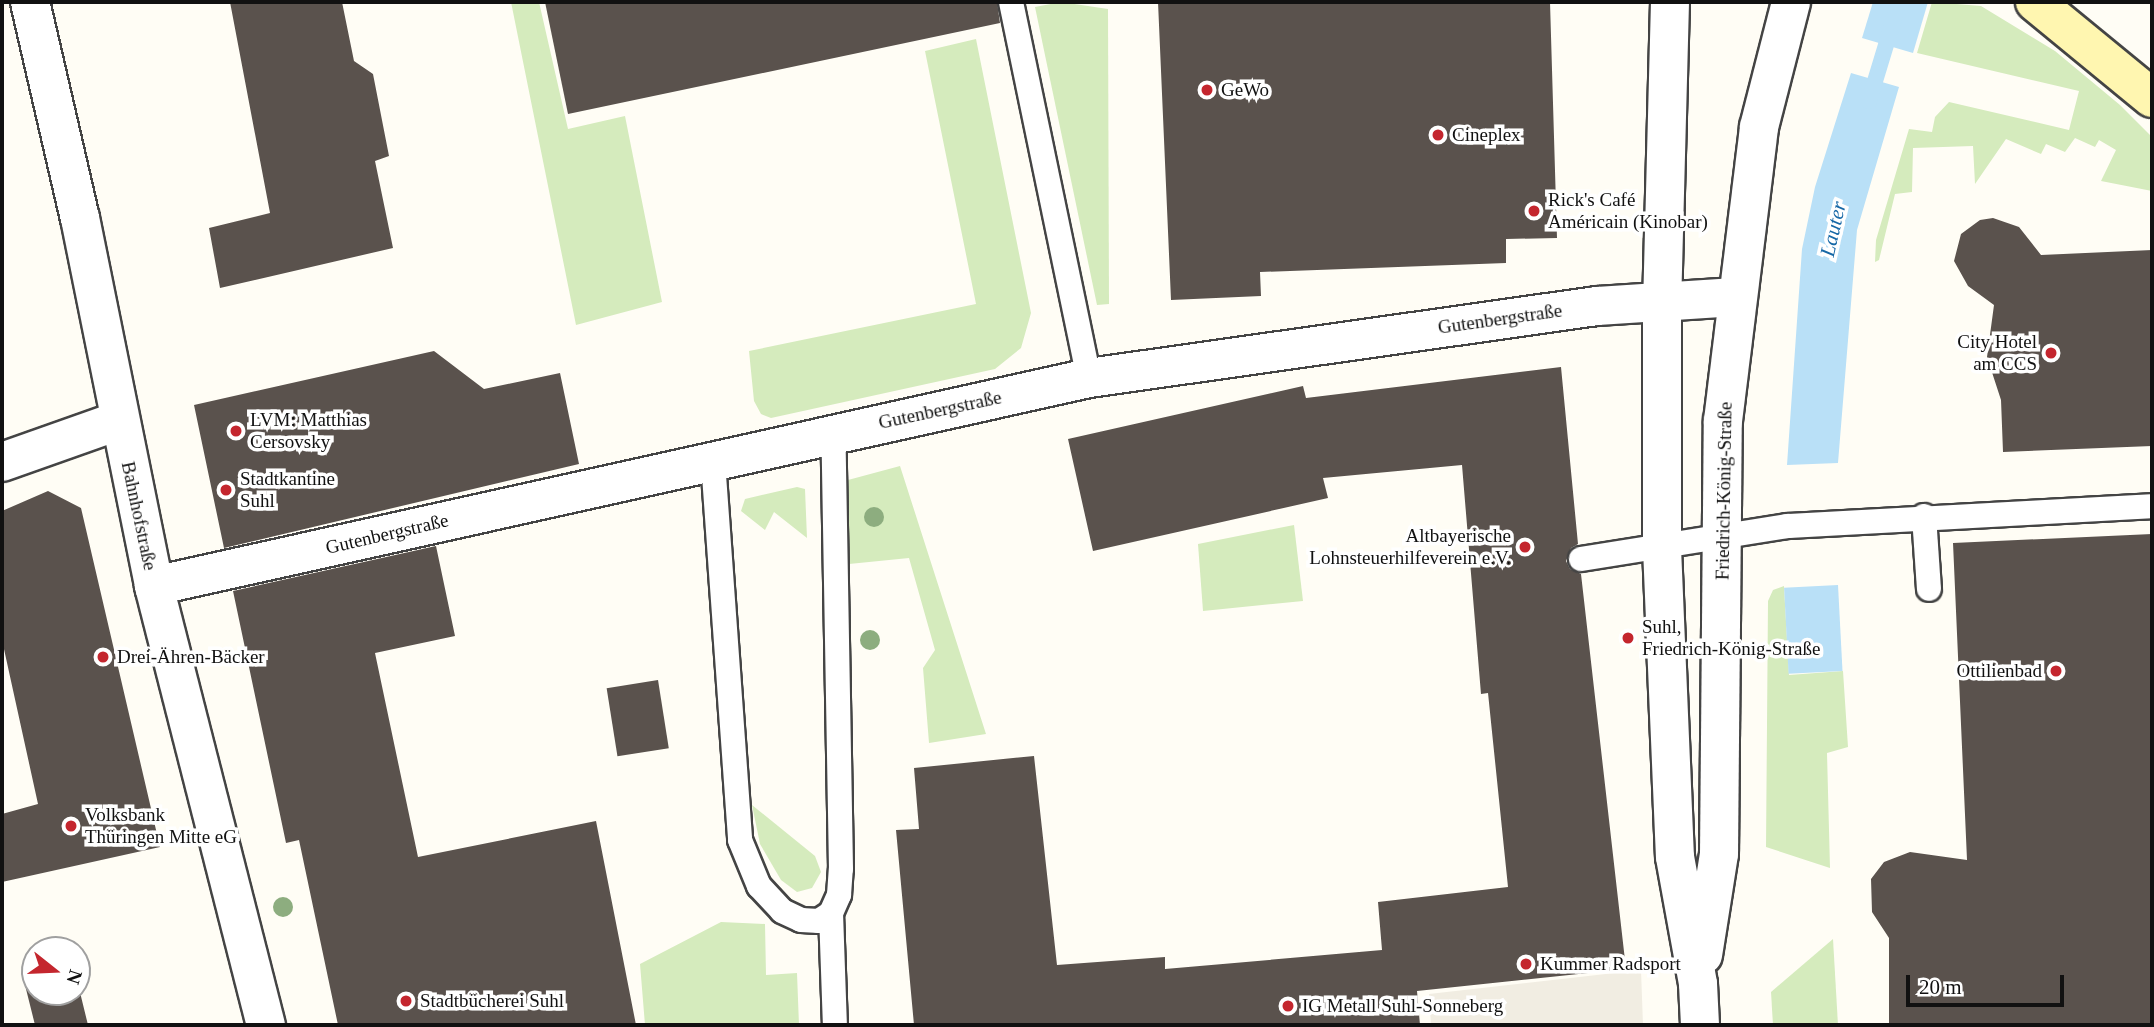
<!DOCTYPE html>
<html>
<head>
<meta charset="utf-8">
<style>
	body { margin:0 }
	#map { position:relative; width:2154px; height:1027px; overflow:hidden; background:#fffdf5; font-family:"Times New Roman",serif }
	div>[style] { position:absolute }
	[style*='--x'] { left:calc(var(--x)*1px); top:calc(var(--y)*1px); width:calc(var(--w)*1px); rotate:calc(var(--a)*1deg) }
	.green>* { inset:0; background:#d5ebbd }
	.plaza>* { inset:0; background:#f1ede2 }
	.water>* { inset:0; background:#b9e0f7; transform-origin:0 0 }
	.stream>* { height:16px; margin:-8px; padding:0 8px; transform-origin:8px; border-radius:8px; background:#b9e0f7 }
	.building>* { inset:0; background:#5a524d; transform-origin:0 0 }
	.roads { filter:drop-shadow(2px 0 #444) drop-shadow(-2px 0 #444) drop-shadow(0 2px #444) drop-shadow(0 -2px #444) }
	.service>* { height:24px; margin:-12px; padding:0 12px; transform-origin:12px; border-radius:12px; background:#fff }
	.minor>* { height:38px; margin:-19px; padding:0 19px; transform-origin:19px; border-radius:19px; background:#fff }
	.secondary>* { height:38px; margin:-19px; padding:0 19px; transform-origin:19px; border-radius:19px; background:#fff6b0 }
	.trees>* { width:20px; height:20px; margin:-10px; border-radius:50%; background:#8dad7f }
	.dots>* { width:19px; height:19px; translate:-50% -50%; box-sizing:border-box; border:4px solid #fff; border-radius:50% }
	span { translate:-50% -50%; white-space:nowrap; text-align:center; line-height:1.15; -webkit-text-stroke:7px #fff; paint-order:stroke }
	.poi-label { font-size:19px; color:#111 }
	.left { translate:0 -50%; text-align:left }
	.right { translate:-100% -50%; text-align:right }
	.street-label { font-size:19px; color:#111 }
	.water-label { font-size:21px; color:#1768a6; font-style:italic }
	.frame { position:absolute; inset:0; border:4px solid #111; pointer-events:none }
	.north { position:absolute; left:21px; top:936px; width:70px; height:70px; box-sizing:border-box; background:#fff; border:2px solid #a0a0a0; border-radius:50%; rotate:108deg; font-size:19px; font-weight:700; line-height:28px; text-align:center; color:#111 }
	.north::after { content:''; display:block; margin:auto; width:24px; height:32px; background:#c4262e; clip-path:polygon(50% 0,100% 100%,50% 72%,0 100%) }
	.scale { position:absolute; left:1906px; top:975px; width:158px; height:32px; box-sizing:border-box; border:4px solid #111; border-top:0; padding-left:9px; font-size:21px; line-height:24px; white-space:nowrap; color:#111; -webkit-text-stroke:5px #fff; paint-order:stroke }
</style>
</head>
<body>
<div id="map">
	<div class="green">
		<i style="clip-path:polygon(511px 2px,539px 2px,568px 129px,625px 116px,662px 302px,576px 325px)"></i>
		<i style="clip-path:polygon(1061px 2px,1108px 9px,1109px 304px,1097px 305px,1035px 7px)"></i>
		<i style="clip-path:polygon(1932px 2px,1981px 6px,2055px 51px,2120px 105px,2152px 137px,2152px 191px,2101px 181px,2116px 150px,2099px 140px,2095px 147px,2075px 138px,2065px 152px,2046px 144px,2041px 154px,2006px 139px,1975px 184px,1973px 146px,1913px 148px,1912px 192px,1895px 194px,1879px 260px,1875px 262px,1876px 240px,1909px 129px,1932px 132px,1935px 117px,1949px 102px,2069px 130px,2079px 91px,1917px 53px)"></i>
		<i style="clip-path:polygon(976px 39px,1031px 313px,1021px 348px,995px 369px,771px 418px,761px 414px,754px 401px,749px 351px,976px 304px,925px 51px)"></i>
		<i style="clip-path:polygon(900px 466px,986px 734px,929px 743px,923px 668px,935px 650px,909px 558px,849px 564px,848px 480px)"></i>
		<i style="clip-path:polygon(797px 487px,805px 489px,807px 538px,774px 512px,765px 530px,741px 511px,745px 499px)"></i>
		<i style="clip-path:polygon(1294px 525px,1303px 601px,1203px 611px,1198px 544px)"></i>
		<i style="clip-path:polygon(1784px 586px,1789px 675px,1843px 671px,1848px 747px,1827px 753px,1830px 868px,1766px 847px,1768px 601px,1773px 590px)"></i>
		<i style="clip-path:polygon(752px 805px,815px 856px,821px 872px,812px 888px,797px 892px,781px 880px,760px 844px)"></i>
		<i style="clip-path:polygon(721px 922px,765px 924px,766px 975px,797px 973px,799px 1025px,645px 1025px,640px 964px)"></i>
		<i style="clip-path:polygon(1833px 939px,1838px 1025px,1773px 1025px,1771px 992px)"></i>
	</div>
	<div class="plaza">
		<i style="clip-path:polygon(1641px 970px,1643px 1025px,1431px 1025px,1429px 994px)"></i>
	</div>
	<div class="water">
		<i style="clip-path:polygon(1873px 2px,1928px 2px,1913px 53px,1862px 38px)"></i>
		<i style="clip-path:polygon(1851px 73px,1899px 87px,1857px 230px,1838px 463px,1787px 465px,1802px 249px,1815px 187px)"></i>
		<i style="left:1838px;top:585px;width:86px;height:54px;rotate:87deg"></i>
	</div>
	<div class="stream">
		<i style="--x:1869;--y:101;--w:103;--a:-73.1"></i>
	</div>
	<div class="building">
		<i style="clip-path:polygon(230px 2px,342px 2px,354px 61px,373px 74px,389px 156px,375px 161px,393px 248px,220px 288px,209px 228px,270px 213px)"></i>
		<i style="clip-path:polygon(545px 2px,997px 2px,1000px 23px,568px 114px)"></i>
		<i style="clip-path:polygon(1158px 2px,1550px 2px,1557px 238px,1506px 239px,1506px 263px,1260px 272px,1261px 296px,1171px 300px)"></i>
		<i style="clip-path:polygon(1993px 218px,2019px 227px,2041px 255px,2152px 250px,2152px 446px,2003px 452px,2001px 400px,1987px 357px,1994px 305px,1968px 286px,1954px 261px,1961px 234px,1980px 220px)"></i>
		<i style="clip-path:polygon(434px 351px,484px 389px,560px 373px,579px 464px,224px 548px,194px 405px)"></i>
		<i style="clip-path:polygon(1561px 367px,1578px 544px,1571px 548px,1566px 561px,1570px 569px,1581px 574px,1626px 969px,1417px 991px,1420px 1025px,914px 1025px,896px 830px,919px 829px,914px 768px,1034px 756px,1057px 965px,1165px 957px,1165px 969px,1382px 950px,1378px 902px,1508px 887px,1488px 693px,1481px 694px,1462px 465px,1323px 478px,1328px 498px,1093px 551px,1068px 439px,1303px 386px,1306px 398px)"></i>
		<i style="clip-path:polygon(48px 491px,81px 508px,160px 847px,2px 882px,2px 814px,38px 804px,2px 640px,2px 511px)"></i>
		<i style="clip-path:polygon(2152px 534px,2152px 1025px,1889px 1025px,1889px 938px,1872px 912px,1871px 879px,1884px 862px,1910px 852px,1967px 860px,1953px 543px)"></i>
		<i style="clip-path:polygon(436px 546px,455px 636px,375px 653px,418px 857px,596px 821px,636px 1025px,338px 1025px,299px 840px,286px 843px,233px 591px)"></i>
		<i style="left:658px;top:680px;width:69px;height:52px;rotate:81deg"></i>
		<i style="clip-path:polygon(35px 970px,35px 992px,77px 992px,77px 980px,88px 1025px,35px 1025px,22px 973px)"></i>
	</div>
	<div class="roads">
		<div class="service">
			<i style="--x:1011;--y:2;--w:384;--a:78.3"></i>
			<i style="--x:713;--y:461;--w:380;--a:85.9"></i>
			<i style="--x:740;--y:840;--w:50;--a:67.6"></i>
			<i style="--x:759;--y:886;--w:34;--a:47"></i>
			<i style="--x:782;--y:911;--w:21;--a:25"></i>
			<i style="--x:801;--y:920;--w:18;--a:3"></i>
			<i style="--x:819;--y:921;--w:14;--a:-34"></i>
			<i style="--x:831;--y:913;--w:20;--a:-66"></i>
			<i style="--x:839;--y:895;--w:26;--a:-86"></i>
			<i style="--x:841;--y:869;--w:437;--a:-91"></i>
			<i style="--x:1924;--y:516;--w:73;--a:86.1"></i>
			<i style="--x:1581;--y:559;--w:209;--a:-9.1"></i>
			<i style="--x:1787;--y:526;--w:366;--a:-3.1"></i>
			<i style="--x:831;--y:913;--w:112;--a:88"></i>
		</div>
		<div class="minor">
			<i style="--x:30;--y:2;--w:222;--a:77"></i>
			<i style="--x:80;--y:218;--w:375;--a:78.6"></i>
			<i style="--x:154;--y:586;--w:453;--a:75.7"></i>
			<i style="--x:1670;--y:2;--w:297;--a:91.5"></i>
			<i style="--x:1662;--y:299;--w:249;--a:90"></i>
			<i style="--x:1662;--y:548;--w:309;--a:87.6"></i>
			<i style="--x:1675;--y:857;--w:129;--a:79.7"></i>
			<i style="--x:1698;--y:984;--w:41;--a:87.2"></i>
			<i style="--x:2;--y:462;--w:123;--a:-19.5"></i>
			<i style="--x:154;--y:586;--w:958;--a:-12.54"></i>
			<i style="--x:1089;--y:378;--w:513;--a:-8.07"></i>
			<i style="--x:1597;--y:306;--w:139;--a:-3.7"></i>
			<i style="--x:1703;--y:955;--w:102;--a:-81"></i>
			<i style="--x:1719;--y:854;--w:433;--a:-89.5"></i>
			<i style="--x:1723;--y:421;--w:296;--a:-83"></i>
			<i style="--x:1759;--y:127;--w:129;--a:-75.6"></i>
		</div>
		<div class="secondary">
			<i style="--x:2035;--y:2;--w:151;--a:39.4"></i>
		</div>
	</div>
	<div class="trees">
		<i style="left:874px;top:517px"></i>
		<i style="left:870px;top:640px"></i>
		<i style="left:283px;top:907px"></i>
	</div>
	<div class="dots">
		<i style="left:1207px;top:90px;background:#c4262e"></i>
		<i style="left:1438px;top:135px;background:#c4262e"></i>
		<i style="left:1534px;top:211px;background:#c4262e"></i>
		<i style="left:2051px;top:353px;background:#c4262e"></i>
		<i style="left:236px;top:431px;background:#c4262e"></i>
		<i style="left:226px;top:490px;background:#c4262e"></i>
		<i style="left:1525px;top:547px;background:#c4262e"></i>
		<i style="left:1628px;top:638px;background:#c4262e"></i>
		<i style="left:103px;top:657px;background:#c4262e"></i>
		<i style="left:2056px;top:671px;background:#c4262e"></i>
		<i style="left:71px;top:826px;background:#c4262e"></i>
		<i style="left:1526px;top:964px;background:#c4262e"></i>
		<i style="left:406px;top:1001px;background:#c4262e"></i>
		<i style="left:1288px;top:1006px;background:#c4262e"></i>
	</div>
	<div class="poi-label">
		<span class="left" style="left:1221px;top:90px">GeWo</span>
		<span class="left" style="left:1452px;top:135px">Cineplex</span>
		<span class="left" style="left:1548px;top:211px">Rick's Café<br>Américain (Kinobar)</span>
		<span class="right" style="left:2037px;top:353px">City Hotel<br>am CCS</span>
		<span class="left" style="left:250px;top:431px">LVM: Matthias<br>Cersovsky</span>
		<span class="left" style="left:240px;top:490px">Stadtkantine<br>Suhl</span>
		<span class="right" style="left:1511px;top:547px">Altbayerische<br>Lohnsteuerhilfeverein e.V.</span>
		<span class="left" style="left:1642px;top:638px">Suhl,<br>Friedrich-König-Straße</span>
		<span class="left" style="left:117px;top:657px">Drei-Ähren-Bäcker</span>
		<span class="right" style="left:2042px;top:671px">Ottilienbad</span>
		<span class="left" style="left:85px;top:826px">Volksbank<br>Thüringen Mitte eG</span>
		<span class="left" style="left:1540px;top:964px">Kummer Radsport</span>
		<span class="left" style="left:420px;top:1001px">Stadtbücherei Suhl</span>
		<span class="left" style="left:1302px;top:1006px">IG Metall Suhl-Sonneberg</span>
	</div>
	<div class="street-label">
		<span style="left:1500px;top:319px;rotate:-8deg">Gutenbergstraße</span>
		<span style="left:940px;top:410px;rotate:-12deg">Gutenbergstraße</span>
		<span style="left:1724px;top:491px;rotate:-89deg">Friedrich-König-Straße</span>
		<span style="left:139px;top:516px;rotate:78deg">Bahnhofstraße</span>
		<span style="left:387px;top:534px;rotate:-13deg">Gutenbergstraße</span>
	</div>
	<div class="water-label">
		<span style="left:1833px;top:229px;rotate:-77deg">Lauter</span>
	</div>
	<div class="frame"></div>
	<div class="north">N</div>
	<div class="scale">20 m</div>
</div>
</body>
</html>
